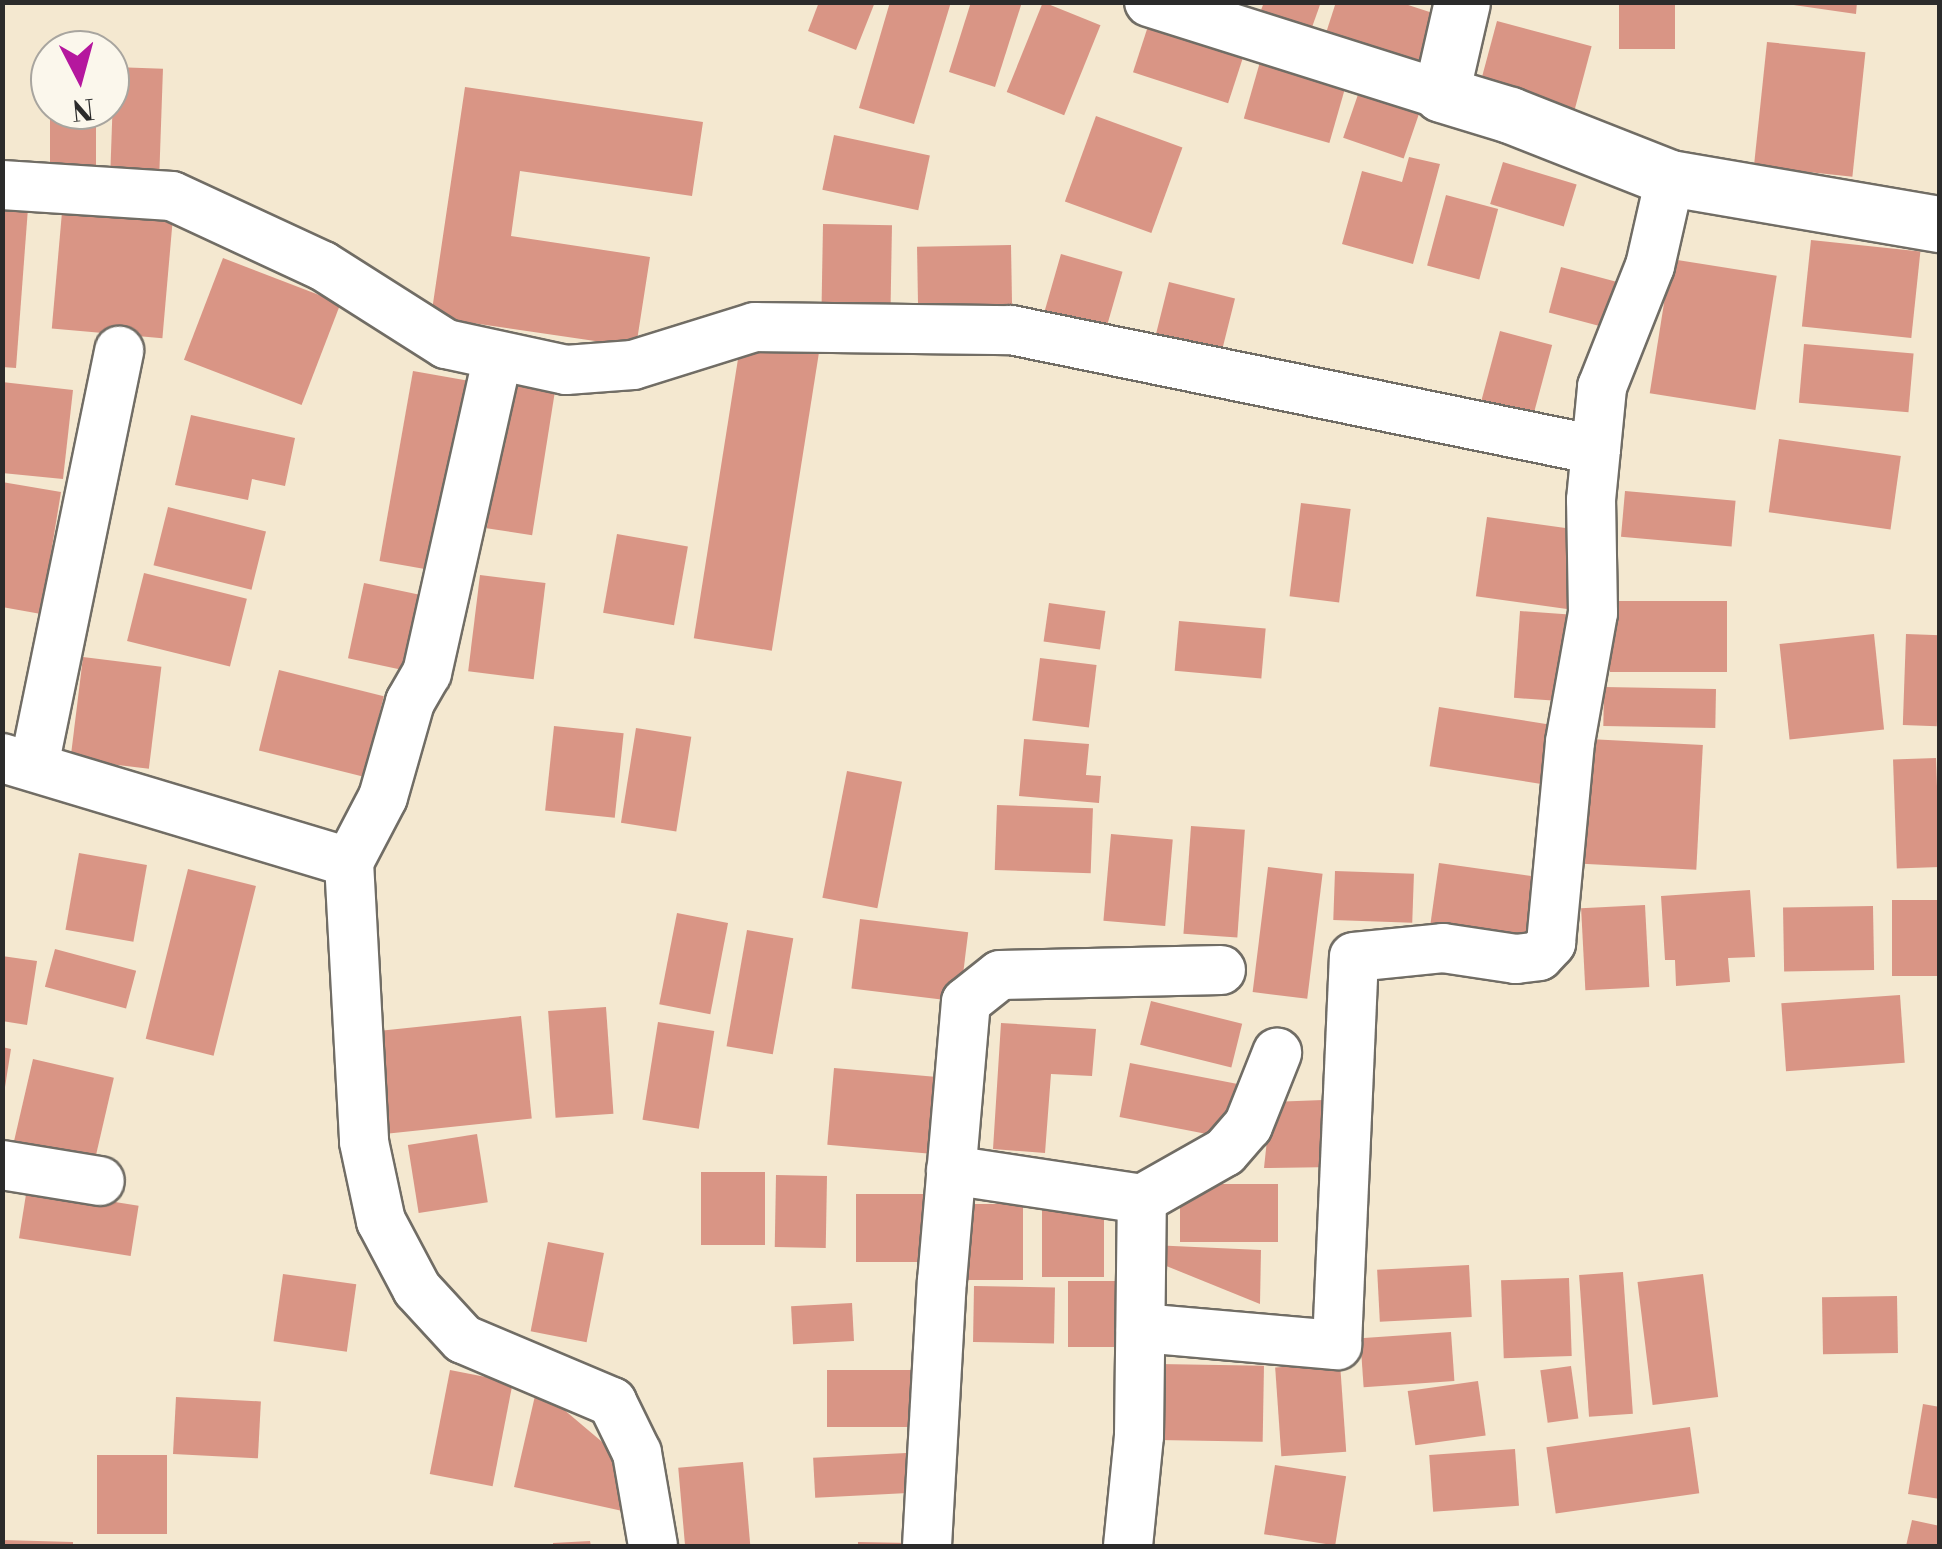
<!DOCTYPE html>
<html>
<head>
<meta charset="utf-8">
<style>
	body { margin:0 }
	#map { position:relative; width:1942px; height:1549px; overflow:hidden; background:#f4e8d0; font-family:"Libre Bodoni",serif }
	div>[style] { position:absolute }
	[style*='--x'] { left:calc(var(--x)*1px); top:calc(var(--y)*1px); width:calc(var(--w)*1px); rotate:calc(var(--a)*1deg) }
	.building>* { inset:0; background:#d99585; transform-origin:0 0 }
	.roads { filter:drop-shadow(2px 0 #716d65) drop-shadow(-2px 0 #716d65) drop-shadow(0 2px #716d65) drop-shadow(0 -2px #716d65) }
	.street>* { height:48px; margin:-24px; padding:0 24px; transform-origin:24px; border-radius:24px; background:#fff }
	.secondary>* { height:55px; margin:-27.5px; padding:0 27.5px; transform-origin:27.5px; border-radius:27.5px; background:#fff }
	span { translate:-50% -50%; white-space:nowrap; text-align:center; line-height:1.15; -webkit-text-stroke:8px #fbf7ec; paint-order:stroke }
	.frame { position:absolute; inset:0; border:5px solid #2b2b2b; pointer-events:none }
	.north { position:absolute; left:30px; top:30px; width:100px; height:100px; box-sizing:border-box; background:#fbf7ec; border:2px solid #a8a59f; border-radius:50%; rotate:174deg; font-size:28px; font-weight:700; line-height:40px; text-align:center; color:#2b2b2b }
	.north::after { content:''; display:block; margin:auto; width:35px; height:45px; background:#b5179e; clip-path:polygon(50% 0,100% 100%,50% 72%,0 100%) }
</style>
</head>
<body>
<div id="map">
	<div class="building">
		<i style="clip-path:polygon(819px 2px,875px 2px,856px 50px,808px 31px)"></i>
		<i style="clip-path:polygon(890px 2px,951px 2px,914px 124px,859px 108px)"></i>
		<i style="clip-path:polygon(971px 2px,1022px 2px,995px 87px,949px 72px)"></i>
		<i style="left:1043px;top:2px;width:62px;height:97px;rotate:22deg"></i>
		<i style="clip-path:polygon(1264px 2px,1321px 2px,1311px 30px,1260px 13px)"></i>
		<i style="clip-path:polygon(1336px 2px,1399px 2px,1448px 18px,1433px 67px,1326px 33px)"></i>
		<i style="left:1619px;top:2px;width:56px;height:47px"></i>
		<i style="clip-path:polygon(1773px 2px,1857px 2px,1856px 14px)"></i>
		<i style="left:1150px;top:20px;width:100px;height:55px;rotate:18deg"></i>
		<i style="left:1497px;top:21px;width:98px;height:66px;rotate:15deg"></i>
		<i style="left:1767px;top:42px;width:99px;height:125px;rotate:6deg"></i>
		<i style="left:1262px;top:55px;width:89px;height:66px;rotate:16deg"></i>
		<i style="left:114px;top:67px;width:49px;height:115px;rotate:2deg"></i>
		<i style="left:1363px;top:80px;width:64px;height:61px;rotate:19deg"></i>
		<i style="clip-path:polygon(465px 87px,703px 122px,692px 196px,520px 171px,511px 236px,650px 257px,636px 347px,431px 317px)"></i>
		<i style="left:50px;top:110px;width:46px;height:67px"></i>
		<i style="left:1096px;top:116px;width:92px;height:91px;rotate:20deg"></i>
		<i style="left:834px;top:135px;width:98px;height:56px;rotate:12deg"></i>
		<i style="clip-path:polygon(1409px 157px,1440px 164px,1413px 264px,1342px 244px,1362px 171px,1402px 182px)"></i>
		<i style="left:1503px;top:162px;width:77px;height:44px;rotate:17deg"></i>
		<i style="left:1446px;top:195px;width:54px;height:73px;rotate:15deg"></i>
		<i style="clip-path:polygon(2px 206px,28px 208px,16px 368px,2px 367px)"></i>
		<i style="left:62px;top:212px;width:111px;height:117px;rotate:5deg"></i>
		<i style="left:823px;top:224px;width:69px;height:92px;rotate:1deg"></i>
		<i style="left:1811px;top:240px;width:110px;height:87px;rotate:6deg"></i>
		<i style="left:1011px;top:245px;width:75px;height:94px;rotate:89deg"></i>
		<i style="left:1061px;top:254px;width:64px;height:60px;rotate:16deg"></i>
		<i style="left:223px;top:258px;width:126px;height:109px;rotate:21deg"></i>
		<i style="left:1671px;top:259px;width:107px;height:136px;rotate:9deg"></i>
		<i style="left:1561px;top:267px;width:67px;height:47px;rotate:15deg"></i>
		<i style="left:1169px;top:282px;width:68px;height:64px;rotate:14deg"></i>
		<i style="left:1500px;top:331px;width:54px;height:77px;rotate:15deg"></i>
		<i style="left:741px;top:340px;width:79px;height:302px;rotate:9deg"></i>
		<i style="left:1804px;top:344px;width:110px;height:59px;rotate:5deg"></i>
		<i style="left:413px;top:371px;width:59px;height:193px;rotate:10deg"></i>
		<i style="left:510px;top:381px;width:46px;height:149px;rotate:9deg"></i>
		<i style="clip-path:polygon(2px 382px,73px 390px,63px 479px,2px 473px)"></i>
		<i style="clip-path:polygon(191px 415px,295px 438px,285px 486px,252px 479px,248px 500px,175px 485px)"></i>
		<i style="left:1779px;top:439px;width:123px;height:74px;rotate:8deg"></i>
		<i style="clip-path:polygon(2px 482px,61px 492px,41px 614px,2px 607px)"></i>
		<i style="left:1625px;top:491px;width:111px;height:46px;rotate:5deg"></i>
		<i style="left:1301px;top:503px;width:50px;height:94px;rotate:7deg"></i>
		<i style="left:168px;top:507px;width:101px;height:60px;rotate:14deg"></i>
		<i style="left:1487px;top:517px;width:101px;height:80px;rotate:8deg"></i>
		<i style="left:617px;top:534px;width:72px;height:80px;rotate:10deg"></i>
		<i style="left:144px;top:573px;width:106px;height:70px;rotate:14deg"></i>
		<i style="left:480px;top:575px;width:66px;height:97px;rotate:7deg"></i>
		<i style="left:364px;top:583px;width:75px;height:77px;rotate:12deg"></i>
		<i style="left:1610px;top:601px;width:117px;height:71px"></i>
		<i style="left:1049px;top:603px;width:57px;height:39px;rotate:8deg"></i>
		<i style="left:1520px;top:611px;width:53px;height:87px;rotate:4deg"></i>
		<i style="left:1179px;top:621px;width:87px;height:50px;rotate:5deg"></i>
		<i style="left:1874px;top:634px;width:96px;height:95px;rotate:84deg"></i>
		<i style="left:1906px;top:634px;width:34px;height:91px;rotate:2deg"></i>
		<i style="left:83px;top:657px;width:79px;height:103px;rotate:7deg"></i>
		<i style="left:1040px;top:658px;width:57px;height:63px;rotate:7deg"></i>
		<i style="left:279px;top:670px;width:108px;height:83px;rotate:14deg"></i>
		<i style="left:1604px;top:687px;width:112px;height:39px;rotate:1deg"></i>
		<i style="left:1439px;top:707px;width:121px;height:60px;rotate:9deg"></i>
		<i style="left:554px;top:726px;width:70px;height:85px;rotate:6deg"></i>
		<i style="left:636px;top:728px;width:56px;height:96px;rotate:9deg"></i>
		<i style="clip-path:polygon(1024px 739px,1089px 744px,1086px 775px,1101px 776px,1099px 803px,1019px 796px)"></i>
		<i style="left:1589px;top:739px;width:114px;height:125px;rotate:3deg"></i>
		<i style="left:1936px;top:758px;width:109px;height:43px;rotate:88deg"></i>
		<i style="left:847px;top:771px;width:56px;height:129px;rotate:11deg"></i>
		<i style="left:997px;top:805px;width:96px;height:65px;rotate:2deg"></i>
		<i style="left:1191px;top:826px;width:54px;height:108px;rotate:4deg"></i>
		<i style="left:1111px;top:834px;width:62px;height:87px;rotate:5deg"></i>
		<i style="left:79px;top:853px;width:69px;height:78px;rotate:10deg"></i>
		<i style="left:1439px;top:863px;width:108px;height:66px;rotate:8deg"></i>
		<i style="left:1268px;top:867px;width:55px;height:126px;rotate:7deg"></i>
		<i style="left:188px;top:869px;width:70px;height:175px;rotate:14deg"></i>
		<i style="left:1335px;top:871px;width:79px;height:49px;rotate:2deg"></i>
		<i style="clip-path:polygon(1750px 890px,1755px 957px,1728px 958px,1730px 982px,1676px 986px,1675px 960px,1665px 960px,1661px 896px)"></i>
		<i style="left:1940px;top:900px;width:76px;height:48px;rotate:90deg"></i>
		<i style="left:1645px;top:905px;width:82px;height:64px;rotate:87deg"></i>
		<i style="left:1873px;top:906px;width:64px;height:90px;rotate:89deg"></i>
		<i style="left:677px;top:913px;width:52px;height:93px;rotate:11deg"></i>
		<i style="left:860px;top:919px;width:109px;height:70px;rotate:7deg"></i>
		<i style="left:747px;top:930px;width:47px;height:118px;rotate:10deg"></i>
		<i style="left:55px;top:949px;width:84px;height:39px;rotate:15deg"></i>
		<i style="clip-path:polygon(2px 956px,37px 961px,27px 1025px,2px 1021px)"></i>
		<i style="left:1900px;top:995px;width:68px;height:119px;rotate:86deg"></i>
		<i style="left:1151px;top:1001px;width:94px;height:45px;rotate:14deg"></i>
		<i style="left:606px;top:1007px;width:107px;height:58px;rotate:86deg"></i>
		<i style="left:521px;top:1016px;width:103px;height:146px;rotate:84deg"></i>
		<i style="left:658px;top:1022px;width:57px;height:99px;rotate:9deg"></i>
		<i style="clip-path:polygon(1001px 1023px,1096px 1029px,1092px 1076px,1051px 1074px,1045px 1153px,993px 1149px)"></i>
		<i style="clip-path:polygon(2px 1047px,11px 1049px,5px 1087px,2px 1087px)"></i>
		<i style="left:33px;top:1059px;width:83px;height:86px;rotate:13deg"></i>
		<i style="left:1130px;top:1063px;width:111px;height:55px;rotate:11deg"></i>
		<i style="left:834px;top:1068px;width:121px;height:77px;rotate:5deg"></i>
		<i style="clip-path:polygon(1323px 1100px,1335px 1167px,1264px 1168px,1271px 1102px)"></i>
		<i style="left:477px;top:1134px;width:69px;height:70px;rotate:81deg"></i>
		<i style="left:701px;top:1172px;width:64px;height:73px"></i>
		<i style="left:776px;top:1175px;width:51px;height:72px;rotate:1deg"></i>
		<i style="left:1180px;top:1184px;width:98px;height:58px"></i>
		<i style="left:27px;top:1188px;width:113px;height:51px;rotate:9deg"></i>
		<i style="left:856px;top:1194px;width:77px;height:68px"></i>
		<i style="left:1042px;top:1200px;width:62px;height:77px"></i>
		<i style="left:964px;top:1204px;width:59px;height:76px"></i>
		<i style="left:548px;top:1242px;width:57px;height:91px;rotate:11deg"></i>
		<i style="clip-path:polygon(1151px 1245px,1261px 1250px,1260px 1304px,1154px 1261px)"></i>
		<i style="left:1469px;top:1265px;width:52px;height:92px;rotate:87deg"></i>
		<i style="left:1623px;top:1272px;width:142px;height:44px;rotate:86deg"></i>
		<i style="left:283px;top:1274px;width:74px;height:68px;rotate:8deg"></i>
		<i style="left:1703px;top:1274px;width:124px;height:66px;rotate:83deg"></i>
		<i style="left:1569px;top:1278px;width:78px;height:68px;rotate:88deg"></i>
		<i style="left:1068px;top:1281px;width:61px;height:66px"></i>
		<i style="left:974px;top:1286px;width:81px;height:56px;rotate:1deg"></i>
		<i style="left:1897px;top:1296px;width:57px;height:75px;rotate:89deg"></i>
		<i style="left:852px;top:1303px;width:38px;height:61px;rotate:87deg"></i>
		<i style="left:1451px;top:1332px;width:49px;height:91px;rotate:86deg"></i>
		<i style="left:1340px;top:1363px;width:89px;height:65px;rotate:86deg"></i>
		<i style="left:1159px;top:1364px;width:105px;height:76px;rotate:1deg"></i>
		<i style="left:1571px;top:1366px;width:53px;height:31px;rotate:82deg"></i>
		<i style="left:450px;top:1370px;width:64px;height:106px;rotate:11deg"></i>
		<i style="left:914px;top:1370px;width:57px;height:87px;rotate:90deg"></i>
		<i style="left:1478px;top:1381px;width:55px;height:71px;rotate:82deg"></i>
		<i style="clip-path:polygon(537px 1387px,626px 1462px,627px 1512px,514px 1487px)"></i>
		<i style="left:176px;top:1397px;width:85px;height:57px;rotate:3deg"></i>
		<i style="clip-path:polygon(1923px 1404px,1940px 1407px,1940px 1499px,1908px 1494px)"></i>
		<i style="left:1690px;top:1427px;width:67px;height:145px;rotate:82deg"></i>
		<i style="left:1515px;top:1449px;width:57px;height:86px;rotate:86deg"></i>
		<i style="left:906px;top:1453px;width:40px;height:93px;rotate:87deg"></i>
		<i style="left:167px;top:1455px;width:79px;height:70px;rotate:90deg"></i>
		<i style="left:743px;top:1462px;width:84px;height:65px;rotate:85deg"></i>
		<i style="left:1275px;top:1465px;width:72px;height:70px;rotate:9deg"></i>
		<i style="clip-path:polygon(1912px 1520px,1940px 1526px,1940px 1546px,1906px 1546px)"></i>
		<i style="clip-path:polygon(2px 1540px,73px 1542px,73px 1546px,2px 1546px)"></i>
		<i style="clip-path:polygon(590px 1541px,591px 1546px,553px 1546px,553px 1543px)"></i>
		<i style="clip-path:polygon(858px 1542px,910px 1543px,910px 1546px,858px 1546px)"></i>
	</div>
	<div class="roads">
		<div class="street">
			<i style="--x:1149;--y:2;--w:306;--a:17.5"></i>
			<i style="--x:2;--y:185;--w:170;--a:3.7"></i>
			<i style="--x:172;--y:196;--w:166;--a:24.9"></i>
			<i style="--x:323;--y:266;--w:146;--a:32.4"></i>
			<i style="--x:446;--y:344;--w:123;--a:12.2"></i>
			<i style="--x:566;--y:370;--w:67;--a:-4.3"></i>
			<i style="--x:633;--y:365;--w:128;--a:-17.3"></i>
			<i style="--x:755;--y:327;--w:256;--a:0.7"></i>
			<i style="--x:1011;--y:330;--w:597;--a:11.59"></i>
			<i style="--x:2;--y:758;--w:362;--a:16.7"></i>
			<i style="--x:349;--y:862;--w:280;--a:86.9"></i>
			<i style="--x:364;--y:1142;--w:81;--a:77.9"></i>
			<i style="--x:381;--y:1221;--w:77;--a:62.1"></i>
			<i style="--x:417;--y:1289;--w:68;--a:47.4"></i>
			<i style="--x:463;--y:1339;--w:162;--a:22.9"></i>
			<i style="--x:612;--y:1402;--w:57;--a:63.9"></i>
			<i style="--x:637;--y:1453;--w:94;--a:80.2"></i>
			<i style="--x:34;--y:766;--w:424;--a:-78.4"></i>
			<i style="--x:349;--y:862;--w:73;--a:-62.4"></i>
			<i style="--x:383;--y:797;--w:99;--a:-74.1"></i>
			<i style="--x:410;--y:702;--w:34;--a:-60"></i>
			<i style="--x:427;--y:673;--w:325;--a:-77.4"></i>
			<i style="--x:2;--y:1165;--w:99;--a:9.3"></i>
			<i style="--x:951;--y:1170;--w:193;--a:8.6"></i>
			<i style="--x:1141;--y:1328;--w:197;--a:5"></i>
			<i style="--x:1337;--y:1345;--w:388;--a:-87.5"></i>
			<i style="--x:1354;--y:957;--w:89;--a:-5.8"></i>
			<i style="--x:1443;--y:948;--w:74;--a:8.6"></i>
			<i style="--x:1516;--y:959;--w:23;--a:-7"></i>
			<i style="--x:1539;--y:956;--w:18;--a:-47"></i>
			<i style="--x:1551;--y:943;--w:202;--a:-84.6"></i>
			<i style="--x:1570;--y:742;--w:131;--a:-79.9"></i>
			<i style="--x:1593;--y:613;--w:113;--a:-91"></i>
			<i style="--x:1591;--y:500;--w:114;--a:-84.4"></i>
			<i style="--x:1602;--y:387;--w:130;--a:-68.4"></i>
			<i style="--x:1650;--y:266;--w:90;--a:-77.2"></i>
			<i style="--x:927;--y:1546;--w:265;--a:-86.8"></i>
			<i style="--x:942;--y:1281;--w:280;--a:-85.1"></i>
			<i style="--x:966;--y:1002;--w:43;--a:-38.5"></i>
			<i style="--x:1000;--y:975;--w:221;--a:-1.3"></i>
			<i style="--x:1128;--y:1546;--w:111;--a:-84.3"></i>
			<i style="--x:1139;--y:1436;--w:237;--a:-89.3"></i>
			<i style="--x:1142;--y:1199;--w:95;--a:-29.5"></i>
			<i style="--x:1225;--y:1152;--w:35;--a:-49"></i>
			<i style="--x:1248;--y:1126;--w:79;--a:-68.3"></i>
		</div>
		<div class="secondary">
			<i style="--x:1462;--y:2;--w:94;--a:102.9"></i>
			<i style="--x:1441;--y:94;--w:72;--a:16.9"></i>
			<i style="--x:1510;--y:115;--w:172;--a:21.5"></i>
			<i style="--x:1670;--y:178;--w:274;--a:9.7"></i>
		</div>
	</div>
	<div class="frame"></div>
	<div class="north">N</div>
</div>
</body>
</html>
